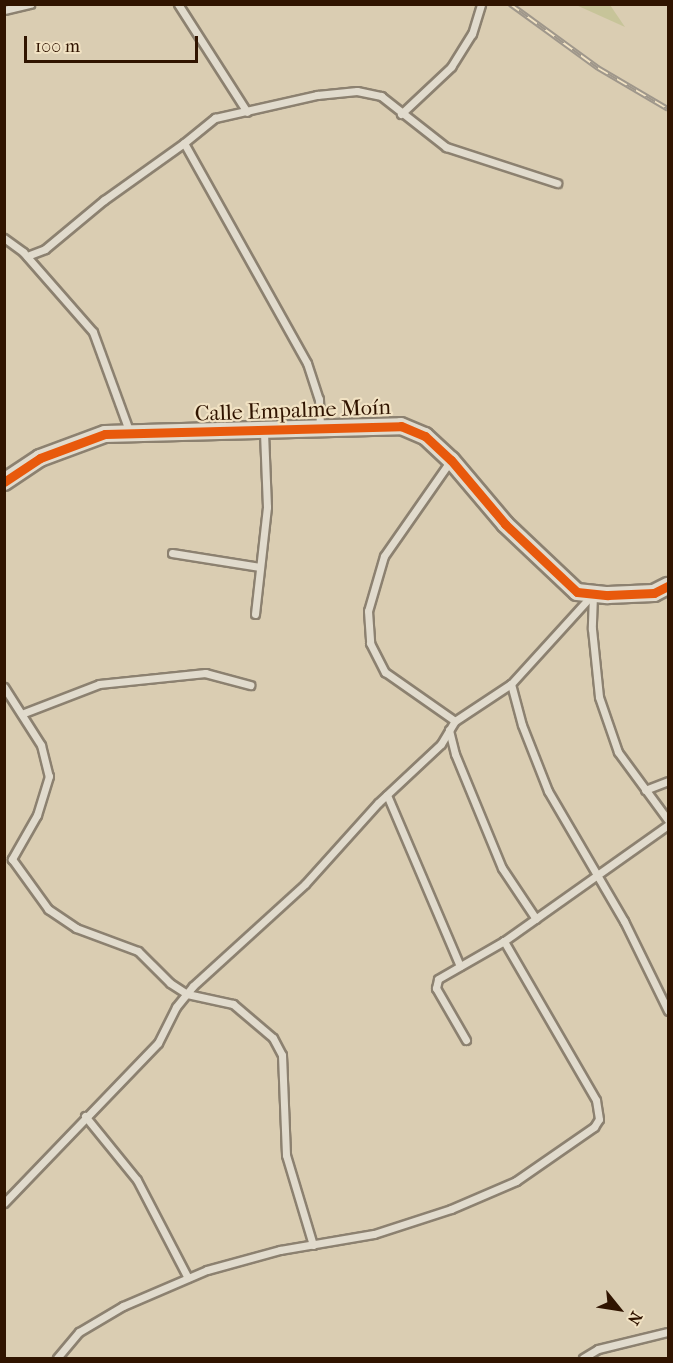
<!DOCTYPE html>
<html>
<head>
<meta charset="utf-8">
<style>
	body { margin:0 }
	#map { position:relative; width:673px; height:1363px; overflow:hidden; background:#dacdb2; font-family:"IM FELL French Canon",serif }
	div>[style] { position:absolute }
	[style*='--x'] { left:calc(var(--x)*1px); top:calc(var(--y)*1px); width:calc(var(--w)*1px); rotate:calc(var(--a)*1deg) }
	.green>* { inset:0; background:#c7c499 }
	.roads { filter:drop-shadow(2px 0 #8c8170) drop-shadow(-2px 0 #8c8170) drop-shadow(0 2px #8c8170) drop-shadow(0 -2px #8c8170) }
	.service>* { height:7px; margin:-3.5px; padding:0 3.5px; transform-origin:3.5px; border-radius:3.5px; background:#e1dbcd }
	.tertiary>* { height:16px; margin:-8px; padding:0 8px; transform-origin:8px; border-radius:8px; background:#e1dbcd }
	.rail>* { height:6px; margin-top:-3px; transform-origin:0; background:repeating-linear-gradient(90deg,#f1e2c3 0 11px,#9f978b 0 22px); box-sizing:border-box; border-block:2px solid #9f978b }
	.cycleway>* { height:9px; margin:-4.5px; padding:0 4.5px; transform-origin:4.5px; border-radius:4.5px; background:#e8590c }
	span { translate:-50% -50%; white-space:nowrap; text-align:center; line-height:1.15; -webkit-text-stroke:4.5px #f1e2c3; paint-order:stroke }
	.street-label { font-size:22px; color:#301400 }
	.frame { position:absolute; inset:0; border:6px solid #301400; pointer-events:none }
	.north { position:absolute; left:589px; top:1279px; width:60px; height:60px; -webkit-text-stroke:4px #f1e2c3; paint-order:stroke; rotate:120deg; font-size:16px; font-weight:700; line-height:24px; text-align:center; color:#301400 }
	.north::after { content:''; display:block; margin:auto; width:21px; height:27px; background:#301400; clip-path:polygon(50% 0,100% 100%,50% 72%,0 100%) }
	.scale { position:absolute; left:24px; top:36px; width:174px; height:27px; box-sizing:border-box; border:3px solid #301400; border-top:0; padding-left:8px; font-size:18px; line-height:21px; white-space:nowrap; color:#301400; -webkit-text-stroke:4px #f1e2c3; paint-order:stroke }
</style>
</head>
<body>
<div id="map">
	<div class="green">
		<i style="clip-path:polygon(576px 5px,610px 5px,625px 27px)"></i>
	</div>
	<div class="roads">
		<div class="service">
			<i style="--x:178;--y:4;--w:128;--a:57.4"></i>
			<i style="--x:4;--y:10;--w:27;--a:-13"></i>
			<i style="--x:401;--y:114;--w:69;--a:-43.2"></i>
			<i style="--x:451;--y:67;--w:39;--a:-58"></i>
			<i style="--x:472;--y:34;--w:31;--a:-73"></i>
			<i style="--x:184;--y:143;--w:40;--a:-39"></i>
			<i style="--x:215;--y:118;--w:105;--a:-12.7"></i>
			<i style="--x:317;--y:95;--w:40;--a:-5.7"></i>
			<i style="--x:357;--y:91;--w:25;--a:12"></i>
			<i style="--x:381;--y:96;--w:83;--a:38.1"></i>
			<i style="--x:446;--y:147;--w:117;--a:18"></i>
			<i style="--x:4;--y:238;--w:24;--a:36"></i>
			<i style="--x:23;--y:252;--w:106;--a:48.8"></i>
			<i style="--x:93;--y:332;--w:108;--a:69.9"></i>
			<i style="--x:27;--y:256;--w:19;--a:-21"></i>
			<i style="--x:45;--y:249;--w:77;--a:-39.7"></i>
			<i style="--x:104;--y:200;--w:98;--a:-35.5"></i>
			<i style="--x:184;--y:143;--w:252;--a:60.8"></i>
			<i style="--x:307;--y:363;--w:38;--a:72"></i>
			<i style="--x:319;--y:399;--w:27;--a:88"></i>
			<i style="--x:451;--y:460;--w:117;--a:124.9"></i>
			<i style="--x:384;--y:556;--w:57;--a:106.2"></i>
			<i style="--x:368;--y:611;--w:32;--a:86"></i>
			<i style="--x:370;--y:643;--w:33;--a:63"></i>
			<i style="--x:385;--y:672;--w:85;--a:35"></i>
			<i style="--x:172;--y:553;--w:89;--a:9"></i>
			<i style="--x:593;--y:594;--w:35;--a:92"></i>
			<i style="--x:592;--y:629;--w:68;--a:84.1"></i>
			<i style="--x:599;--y:697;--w:58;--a:70.9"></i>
			<i style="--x:618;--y:752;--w:84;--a:53.7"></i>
			<i style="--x:255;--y:614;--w:108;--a:-83.6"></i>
			<i style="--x:267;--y:507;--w:76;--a:-92.3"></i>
			<i style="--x:511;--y:684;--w:42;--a:75"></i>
			<i style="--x:522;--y:725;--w:71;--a:68.5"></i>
			<i style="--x:548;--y:791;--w:151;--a:59.7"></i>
			<i style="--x:624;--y:921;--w:100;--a:63.9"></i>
			<i style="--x:4;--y:687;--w:69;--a:57.5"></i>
			<i style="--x:41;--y:745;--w:32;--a:76"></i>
			<i style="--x:49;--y:776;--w:41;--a:107.1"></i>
			<i style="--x:37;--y:815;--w:51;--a:119.6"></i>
			<i style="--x:12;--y:859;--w:62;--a:54.2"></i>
			<i style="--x:48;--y:909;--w:34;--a:34"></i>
			<i style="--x:76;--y:928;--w:66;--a:20.4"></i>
			<i style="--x:138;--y:951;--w:45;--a:45"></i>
			<i style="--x:170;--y:983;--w:20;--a:33"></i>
			<i style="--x:187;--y:994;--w:47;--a:12.3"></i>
			<i style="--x:233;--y:1004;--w:52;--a:40.4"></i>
			<i style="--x:273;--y:1038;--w:19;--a:62"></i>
			<i style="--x:282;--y:1055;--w:100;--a:87.7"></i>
			<i style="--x:286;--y:1155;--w:94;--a:73.3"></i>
			<i style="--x:24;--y:713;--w:80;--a:-21.1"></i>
			<i style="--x:99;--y:684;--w:107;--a:-5.9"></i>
			<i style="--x:205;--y:673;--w:47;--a:14.9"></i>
			<i style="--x:449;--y:730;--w:25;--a:76"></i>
			<i style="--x:455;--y:754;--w:123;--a:67.6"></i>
			<i style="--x:502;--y:868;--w:61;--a:56.3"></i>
			<i style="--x:645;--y:790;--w:25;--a:-21"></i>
			<i style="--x:387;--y:795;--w:186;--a:66.9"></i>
			<i style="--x:466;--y:1040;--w:60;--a:-120"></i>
			<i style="--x:436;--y:988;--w:9;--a:-77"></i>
			<i style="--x:438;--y:979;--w:76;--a:-29.9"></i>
			<i style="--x:504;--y:941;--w:201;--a:-35.3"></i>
			<i style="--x:85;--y:1116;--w:82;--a:50.9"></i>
			<i style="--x:137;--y:1180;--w:110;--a:62.5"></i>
			<i style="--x:4;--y:1203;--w:222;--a:-46.1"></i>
			<i style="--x:158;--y:1043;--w:40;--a:-63.4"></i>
			<i style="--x:176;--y:1007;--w:27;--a:-51"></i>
			<i style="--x:193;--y:986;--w:151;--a:-42.3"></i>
			<i style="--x:305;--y:884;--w:109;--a:-48"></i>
			<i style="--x:378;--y:803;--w:86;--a:-43.1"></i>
			<i style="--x:441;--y:744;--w:27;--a:-59"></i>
			<i style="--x:455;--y:721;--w:67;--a:-33.5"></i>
			<i style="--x:511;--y:684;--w:119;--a:-47.7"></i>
			<i style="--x:57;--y:1358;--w:34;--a:-50"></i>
			<i style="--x:79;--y:1332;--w:51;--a:-30.6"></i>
			<i style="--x:123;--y:1306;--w:91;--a:-23.2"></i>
			<i style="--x:207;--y:1270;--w:76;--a:-15.3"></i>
			<i style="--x:280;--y:1250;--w:95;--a:-9.7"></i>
			<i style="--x:374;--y:1234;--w:81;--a:-18"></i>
			<i style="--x:451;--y:1209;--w:71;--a:-23.3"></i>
			<i style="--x:516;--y:1181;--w:95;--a:-34.7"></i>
			<i style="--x:594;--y:1127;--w:9;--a:-58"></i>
			<i style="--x:599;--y:1119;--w:19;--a:-99"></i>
			<i style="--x:596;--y:1100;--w:184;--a:-120.1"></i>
			<i style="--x:583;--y:1358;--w:17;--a:-31"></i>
			<i style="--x:598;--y:1349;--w:72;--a:-13.7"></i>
		</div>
		<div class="tertiary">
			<i style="--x:4;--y:482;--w:43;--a:-33.7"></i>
			<i style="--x:40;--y:458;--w:69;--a:-20.3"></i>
			<i style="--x:105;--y:434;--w:296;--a:-1.5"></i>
			<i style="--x:401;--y:426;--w:26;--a:23"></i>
			<i style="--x:425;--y:436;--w:35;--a:43"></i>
			<i style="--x:451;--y:460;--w:84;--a:49.8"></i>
			<i style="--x:505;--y:524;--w:99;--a:43.4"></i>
			<i style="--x:577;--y:592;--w:31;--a:6"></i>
			<i style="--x:608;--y:595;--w:46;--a:-2.5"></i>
			<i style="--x:654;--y:593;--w:16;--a:-27"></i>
		</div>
	</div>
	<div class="rail">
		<i style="--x:510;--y:4;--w:109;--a:36"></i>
		<i style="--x:598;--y:68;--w:81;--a:30.4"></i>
	</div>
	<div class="cycleway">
		<i style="--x:4;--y:482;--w:43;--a:-33.7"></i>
		<i style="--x:40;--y:458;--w:69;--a:-20.3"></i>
		<i style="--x:105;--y:434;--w:296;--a:-1.5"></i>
		<i style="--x:401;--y:426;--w:26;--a:23"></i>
		<i style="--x:425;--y:436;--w:35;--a:43"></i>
		<i style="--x:451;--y:460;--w:84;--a:49.8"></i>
		<i style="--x:505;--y:524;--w:99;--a:43.4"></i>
		<i style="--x:577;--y:592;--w:31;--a:6"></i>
		<i style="--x:608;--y:595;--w:46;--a:-2.5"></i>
		<i style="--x:654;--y:593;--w:16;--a:-27"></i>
	</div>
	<div class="street-label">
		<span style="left:293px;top:411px;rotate:-2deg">Calle Empalme Moín</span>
	</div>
	<div class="frame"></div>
	<div class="north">N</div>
	<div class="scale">100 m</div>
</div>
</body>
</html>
